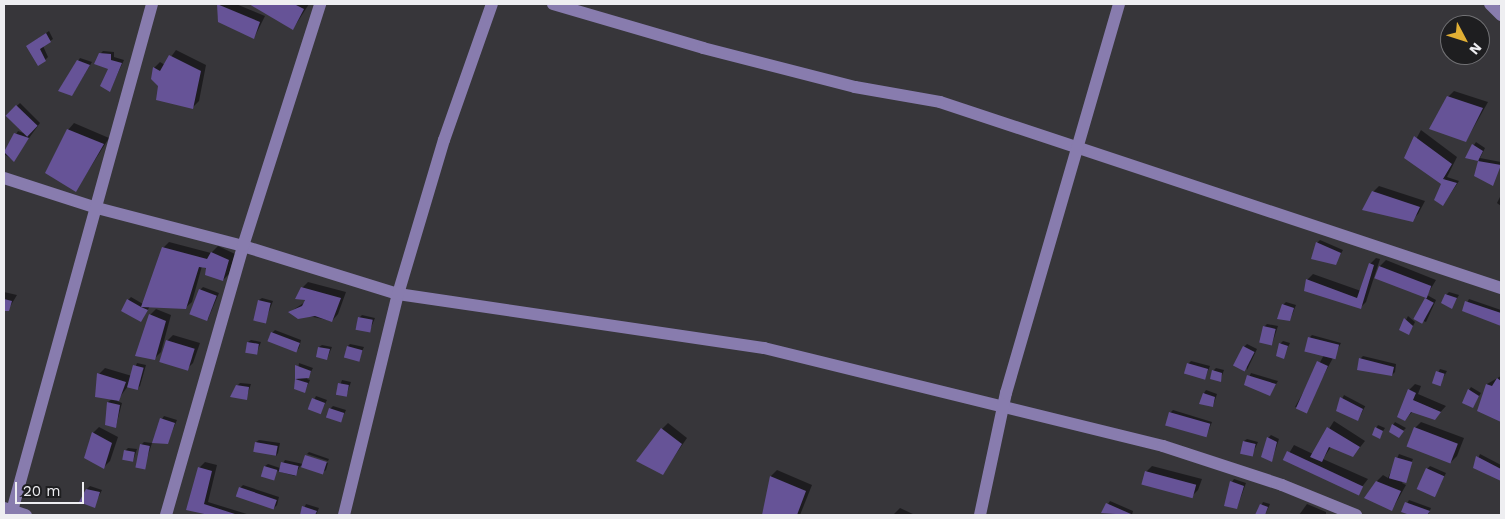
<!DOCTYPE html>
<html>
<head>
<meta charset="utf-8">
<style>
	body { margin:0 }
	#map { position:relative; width:1505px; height:519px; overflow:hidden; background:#37363a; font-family:"Work Sans",sans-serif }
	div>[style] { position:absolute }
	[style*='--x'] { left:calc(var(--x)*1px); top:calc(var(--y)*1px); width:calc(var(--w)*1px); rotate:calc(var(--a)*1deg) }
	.shadow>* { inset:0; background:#0007; transform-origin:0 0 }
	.building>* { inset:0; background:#665397; transform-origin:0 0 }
	.minor>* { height:12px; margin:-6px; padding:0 6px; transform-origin:6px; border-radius:6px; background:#887cae }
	span { translate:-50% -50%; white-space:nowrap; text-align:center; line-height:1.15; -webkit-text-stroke:4px #1e1e20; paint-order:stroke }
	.frame { position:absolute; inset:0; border:5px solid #eeeef1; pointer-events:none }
	.north { position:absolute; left:1440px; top:15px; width:50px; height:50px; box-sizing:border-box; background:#1e1e20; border:1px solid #717174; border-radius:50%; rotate:130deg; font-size:14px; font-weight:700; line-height:20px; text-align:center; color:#eeeef1 }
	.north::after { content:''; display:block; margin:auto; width:18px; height:22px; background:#e1af34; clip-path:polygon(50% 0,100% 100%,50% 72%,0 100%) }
	.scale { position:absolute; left:15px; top:482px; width:69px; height:22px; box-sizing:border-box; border:2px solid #eeeef1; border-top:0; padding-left:6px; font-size:15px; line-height:18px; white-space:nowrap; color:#eeeef1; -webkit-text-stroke:4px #1e1e20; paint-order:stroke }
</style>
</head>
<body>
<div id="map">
	<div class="shadow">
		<i style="clip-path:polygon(236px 4px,265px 16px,254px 38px,218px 5px)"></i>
		<i style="clip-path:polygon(252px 4px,309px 4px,293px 29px)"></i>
		<i style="clip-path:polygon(49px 31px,53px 39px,43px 46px,48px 57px,45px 60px,30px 44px)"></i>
		<i style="clip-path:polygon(176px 50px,206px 65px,199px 101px,193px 107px,159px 86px,154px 68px,160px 62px,165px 65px)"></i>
		<i style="clip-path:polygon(103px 51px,114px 52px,114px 57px,124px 60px,110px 90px,109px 69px,100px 54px)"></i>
		<i style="clip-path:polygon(80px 58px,92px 62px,72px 95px,78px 61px)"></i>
		<i style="clip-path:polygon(1454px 91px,1488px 102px,1466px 141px,1448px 97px)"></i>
		<i style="clip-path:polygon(20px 103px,40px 123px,13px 160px,4px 154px,18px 131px,26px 134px,7px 115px)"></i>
		<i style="clip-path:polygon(74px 123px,109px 138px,76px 190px,68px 130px)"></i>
		<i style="clip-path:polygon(1421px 130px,1457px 157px,1447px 177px,1459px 181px,1443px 205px,1436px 200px,1445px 178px,1441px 182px,1406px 158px)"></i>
		<i style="clip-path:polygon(1476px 142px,1485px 148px,1480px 158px,1501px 162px,1492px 185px,1476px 175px,1479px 160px,1466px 157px)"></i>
		<i style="clip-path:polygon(1379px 186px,1425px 201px,1418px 214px,1412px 220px,1373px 192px)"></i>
		<i style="clip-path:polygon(1501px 195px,1501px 206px,1497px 203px)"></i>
		<i style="clip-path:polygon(1320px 240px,1343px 250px,1335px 264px,1317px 243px)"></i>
		<i style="clip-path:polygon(169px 242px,211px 253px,218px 246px,235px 254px,229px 274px,223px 280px,202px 266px,192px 302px,185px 308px,150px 306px,141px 321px,128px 300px,131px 297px,143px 304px,163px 248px)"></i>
		<i style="clip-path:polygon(1376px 258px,1380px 259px,1366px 302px,1360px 308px,1307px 280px,1313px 274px,1361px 291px,1370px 264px)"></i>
		<i style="clip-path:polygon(1386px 260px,1436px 280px,1427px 295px,1436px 300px,1426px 322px,1418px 319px,1427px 297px,1377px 278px,1380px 266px)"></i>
		<i style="clip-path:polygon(308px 282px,346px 292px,338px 314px,332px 321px,290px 312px,305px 302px,302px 288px)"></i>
		<i style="clip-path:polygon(203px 287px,219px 293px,208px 319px,200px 290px)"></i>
		<i style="clip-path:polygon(4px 292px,17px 295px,8px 310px,4px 309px)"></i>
		<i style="clip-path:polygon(1449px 292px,1459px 295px,1452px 307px,1446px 295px)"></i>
		<i style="clip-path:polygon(262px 298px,273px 301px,265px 322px,259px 300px)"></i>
		<i style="clip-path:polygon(1469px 299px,1501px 310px,1501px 324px,1463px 311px)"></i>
		<i style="clip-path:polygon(1286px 302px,1296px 305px,1290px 320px,1283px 305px)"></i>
		<i style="clip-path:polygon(156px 309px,171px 315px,161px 352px,155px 358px,150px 315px)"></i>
		<i style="clip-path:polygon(362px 315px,375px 318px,370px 330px,359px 318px)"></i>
		<i style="clip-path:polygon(1408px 316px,1415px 322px,1409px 334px,1401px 330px)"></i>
		<i style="clip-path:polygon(1267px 324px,1278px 326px,1272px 344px,1264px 327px)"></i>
		<i style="clip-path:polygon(275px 330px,301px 340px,299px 348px,296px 351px,272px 333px)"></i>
		<i style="clip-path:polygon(173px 335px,200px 343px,193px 363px,187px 369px,167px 341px)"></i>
		<i style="clip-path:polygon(1312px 335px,1341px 343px,1305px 410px,1295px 407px,1324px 355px,1310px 337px)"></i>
		<i style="clip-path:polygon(251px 340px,261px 342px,256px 355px,248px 342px)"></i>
		<i style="clip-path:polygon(1283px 341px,1290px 343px,1283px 357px,1280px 344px)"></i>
		<i style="clip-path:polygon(350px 344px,364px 347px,358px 360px,348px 346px)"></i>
		<i style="clip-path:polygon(1247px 344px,1257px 349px,1247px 370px,1244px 347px)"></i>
		<i style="clip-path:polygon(322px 345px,332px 347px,327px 359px,319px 347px)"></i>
		<i style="clip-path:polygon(1363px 356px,1396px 364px,1395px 372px,1392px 375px,1360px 359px)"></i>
		<i style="clip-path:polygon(1191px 361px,1210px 366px,1205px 378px,1188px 364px)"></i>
		<i style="clip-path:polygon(137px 363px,146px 365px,140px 386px,137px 389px,128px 386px,117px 401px,122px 403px,116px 426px,108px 402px,112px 399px,99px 374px,105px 368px,132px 376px)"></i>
		<i style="clip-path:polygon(299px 363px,313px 368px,307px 379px,310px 380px,305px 391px,295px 388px)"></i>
		<i style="clip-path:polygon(1216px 368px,1224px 370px,1220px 381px,1213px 371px)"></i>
		<i style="clip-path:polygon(1440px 369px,1447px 371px,1439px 385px,1433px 382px)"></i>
		<i style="clip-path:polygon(1251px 373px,1278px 381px,1270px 394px,1246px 384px)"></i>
		<i style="clip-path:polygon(1501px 376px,1501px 421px,1478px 410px,1487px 384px)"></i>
		<i style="clip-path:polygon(342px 380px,351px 382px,346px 396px,337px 394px)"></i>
		<i style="clip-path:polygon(240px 383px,251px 384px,246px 399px,237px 386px)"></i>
		<i style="clip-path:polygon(1415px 384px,1421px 386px,1418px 394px,1446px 406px,1435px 418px,1413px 411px,1405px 420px,1409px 390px)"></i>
		<i style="clip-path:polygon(1471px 387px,1481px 393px,1473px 406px,1469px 390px)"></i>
		<i style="clip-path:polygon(1206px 390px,1217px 394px,1213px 406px,1204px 393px)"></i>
		<i style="left:1344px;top:395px;width:24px;height:16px;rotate:28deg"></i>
		<i style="clip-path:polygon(316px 396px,327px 400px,321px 412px,310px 408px)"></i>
		<i style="clip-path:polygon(333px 406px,346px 410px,341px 421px,330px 409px)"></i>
		<i style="clip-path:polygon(1173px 410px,1212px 422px,1208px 432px,1205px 435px,1170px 413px)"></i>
		<i style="clip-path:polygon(164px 416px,177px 420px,167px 443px,162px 419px)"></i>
		<i style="clip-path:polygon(1334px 421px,1365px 441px,1353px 456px,1331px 447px,1323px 459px,1368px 479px,1358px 492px,1285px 460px,1294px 445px,1313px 454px)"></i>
		<i style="clip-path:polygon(1395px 422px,1406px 428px,1398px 436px,1393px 425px)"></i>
		<i style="clip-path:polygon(1421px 422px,1464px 438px,1457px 456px,1451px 462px,1415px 428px)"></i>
		<i style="clip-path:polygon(668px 423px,687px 438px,663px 473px,662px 429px)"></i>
		<i style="clip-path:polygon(1378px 425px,1385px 428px,1379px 437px,1373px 434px)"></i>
		<i style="clip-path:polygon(99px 427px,118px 437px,110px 461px,104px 467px,93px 433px)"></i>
		<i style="clip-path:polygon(1271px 435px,1279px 439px,1272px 460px,1268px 438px)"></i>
		<i style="clip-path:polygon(1247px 439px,1258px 442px,1252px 455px,1244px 441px)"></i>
		<i style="clip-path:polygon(259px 440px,280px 443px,278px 453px,276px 456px,256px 442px)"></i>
		<i style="clip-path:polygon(144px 442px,152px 443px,144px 468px,141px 445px)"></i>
		<i style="clip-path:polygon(128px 448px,137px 449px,133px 461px,125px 451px)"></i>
		<i style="clip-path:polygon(309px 452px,329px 459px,328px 461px,307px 454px)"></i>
		<i style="clip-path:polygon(1399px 454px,1413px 459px,1402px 483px,1406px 485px,1392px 510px,1377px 481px,1383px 475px,1388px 478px)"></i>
		<i style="clip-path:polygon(1480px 454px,1501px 465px,1501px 480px,1474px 467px)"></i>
		<i style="clip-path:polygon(306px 456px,328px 463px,326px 470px,323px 472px,300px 466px,295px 476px,277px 471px,273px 479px,265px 466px,268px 464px,280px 468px,285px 460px,303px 464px)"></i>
		<i style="clip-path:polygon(205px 462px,217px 465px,208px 502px,250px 515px,213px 515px,202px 512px,199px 468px)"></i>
		<i style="clip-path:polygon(1152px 466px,1202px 479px,1198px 490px,1192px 496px,1146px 472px)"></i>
		<i style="clip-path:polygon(1430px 466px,1446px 473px,1434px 496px,1427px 469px)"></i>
		<i style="clip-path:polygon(777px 470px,812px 485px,800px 515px,763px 515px,771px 476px)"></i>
		<i style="clip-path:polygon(1234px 479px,1246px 483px,1237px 508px,1232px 482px)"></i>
		<i style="clip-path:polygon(243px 485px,279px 497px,277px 505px,274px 508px,240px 488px)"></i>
		<i style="clip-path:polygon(90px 486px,102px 490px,94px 506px,87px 489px)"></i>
		<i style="clip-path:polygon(1409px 500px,1431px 508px,1428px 515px,1403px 511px)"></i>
		<i style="clip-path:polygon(1110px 501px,1133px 511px,1132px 515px,1103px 512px)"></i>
		<i style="clip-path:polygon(1263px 502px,1270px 504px,1266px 513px,1257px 514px)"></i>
		<i style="clip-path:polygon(306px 504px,319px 508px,316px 515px,301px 515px)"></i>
		<i style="clip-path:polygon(1307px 504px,1326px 512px,1326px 515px,1299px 515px)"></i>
		<i style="clip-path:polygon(900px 508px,915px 515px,893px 515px)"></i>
	</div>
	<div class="building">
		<i style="clip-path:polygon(217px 4px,260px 22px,254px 39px,218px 22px)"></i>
		<i style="clip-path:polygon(249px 4px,294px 4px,304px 9px,293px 30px)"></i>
		<i style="clip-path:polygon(46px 33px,51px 42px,40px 49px,46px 61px,38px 66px,26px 46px)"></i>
		<i style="clip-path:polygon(99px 53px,111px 54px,111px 60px,122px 63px,110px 92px,100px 86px,108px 69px,94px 64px)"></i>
		<i style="clip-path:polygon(169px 55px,201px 71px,193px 109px,156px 100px,158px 86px,151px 79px,153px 67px,160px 71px)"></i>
		<i style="clip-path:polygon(77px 60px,90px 65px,72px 96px,58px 91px)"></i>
		<i style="clip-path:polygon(1447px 96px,1483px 108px,1466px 142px,1429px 129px)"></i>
		<i style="left:16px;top:105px;width:30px;height:15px;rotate:44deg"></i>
		<i style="clip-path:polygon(67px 129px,104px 144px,76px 192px,45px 173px)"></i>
		<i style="clip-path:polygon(14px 133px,29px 138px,14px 162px,4px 152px)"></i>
		<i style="clip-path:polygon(1414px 136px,1452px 164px,1443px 179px,1457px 183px,1443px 206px,1434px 200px,1441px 184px,1404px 158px)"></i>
		<i style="clip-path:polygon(1472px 144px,1483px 151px,1478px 161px,1501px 165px,1493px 186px,1474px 176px,1478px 161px,1465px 158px)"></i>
		<i style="clip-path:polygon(1372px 191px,1420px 207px,1413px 222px,1362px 210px)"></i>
		<i style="clip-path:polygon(1316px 242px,1341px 253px,1336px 265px,1311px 259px)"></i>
		<i style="clip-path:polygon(162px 247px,207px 259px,211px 252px,229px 260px,223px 281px,205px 275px,206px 268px,199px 267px,186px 309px,141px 307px,148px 310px,141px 322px,121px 311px,127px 299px,141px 307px)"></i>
		<i style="clip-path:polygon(1369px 263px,1374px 265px,1361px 309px,1304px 291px,1306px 279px,1357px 298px)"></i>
		<i style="left:1379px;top:266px;width:56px;height:13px;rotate:21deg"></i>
		<i style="clip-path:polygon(301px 287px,341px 298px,332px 322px,315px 316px,298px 319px,288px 312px,302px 306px,305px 300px,295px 299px)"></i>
		<i style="left:199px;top:289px;width:19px;height:27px;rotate:21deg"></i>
		<i style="clip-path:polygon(1445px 294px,1457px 298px,1452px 309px,1441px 303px)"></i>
		<i style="left:1425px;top:298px;width:10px;height:24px;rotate:29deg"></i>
		<i style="clip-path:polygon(4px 299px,12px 301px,9px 311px,4px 311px)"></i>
		<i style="left:258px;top:300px;width:13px;height:21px;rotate:13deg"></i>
		<i style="clip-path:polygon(1465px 301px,1501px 313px,1501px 326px,1462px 311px)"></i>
		<i style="clip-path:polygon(1282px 304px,1294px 308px,1290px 321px,1277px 319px)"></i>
		<i style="clip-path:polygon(149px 314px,166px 321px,155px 360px,135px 356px)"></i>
		<i style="left:358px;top:317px;width:15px;height:13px;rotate:11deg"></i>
		<i style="clip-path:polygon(1404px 318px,1413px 326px,1409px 335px,1399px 330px)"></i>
		<i style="left:1263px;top:326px;width:13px;height:17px;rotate:13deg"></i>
		<i style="left:271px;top:332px;width:31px;height:10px;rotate:21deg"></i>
		<i style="left:1308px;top:337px;width:32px;height:15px;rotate:14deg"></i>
		<i style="left:166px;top:340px;width:30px;height:23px;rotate:17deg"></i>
		<i style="left:247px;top:342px;width:12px;height:11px;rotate:9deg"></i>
		<i style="clip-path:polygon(1279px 343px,1288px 346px,1284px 359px,1276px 356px)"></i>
		<i style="left:347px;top:346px;width:16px;height:12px;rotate:15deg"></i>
		<i style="left:1243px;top:346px;width:13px;height:22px;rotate:27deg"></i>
		<i style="clip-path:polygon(318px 347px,330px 349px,327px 360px,316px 357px)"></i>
		<i style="clip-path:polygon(1359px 358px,1394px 367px,1392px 376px,1357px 370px)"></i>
		<i style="left:1317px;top:361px;width:12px;height:52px;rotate:24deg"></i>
		<i style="left:1187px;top:363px;width:22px;height:11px;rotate:16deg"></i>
		<i style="left:133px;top:365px;width:11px;height:23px;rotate:15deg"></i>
		<i style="clip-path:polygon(295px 365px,311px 371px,309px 378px,295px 379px)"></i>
		<i style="clip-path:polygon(1212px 370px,1222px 373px,1221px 382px,1210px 379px)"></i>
		<i style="left:1436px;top:371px;width:9px;height:13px;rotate:18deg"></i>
		<i style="clip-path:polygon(97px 373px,126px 382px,119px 401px,95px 397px)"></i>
		<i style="clip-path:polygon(1247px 375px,1276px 384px,1270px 396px,1244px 385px)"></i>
		<i style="clip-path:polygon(1497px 378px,1501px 381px,1501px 422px,1477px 411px,1486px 384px,1492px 386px)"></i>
		<i style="clip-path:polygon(295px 379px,308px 383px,305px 393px,294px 389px)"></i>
		<i style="left:338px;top:383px;width:11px;height:12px;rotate:10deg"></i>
		<i style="clip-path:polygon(236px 385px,249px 387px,247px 400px,230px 397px)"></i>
		<i style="clip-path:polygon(1408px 389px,1416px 393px,1413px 400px,1441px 412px,1435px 420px,1411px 412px,1405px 421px,1397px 417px)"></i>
		<i style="clip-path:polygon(1468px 389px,1479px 396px,1473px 408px,1462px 403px)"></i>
		<i style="clip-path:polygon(1203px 393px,1215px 397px,1213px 407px,1199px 404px)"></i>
		<i style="clip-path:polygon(1340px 397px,1363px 409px,1358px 421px,1336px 411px)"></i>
		<i style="left:312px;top:398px;width:14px;height:12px;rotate:21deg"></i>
		<i style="clip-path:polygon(107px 402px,120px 405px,116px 428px,105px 425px)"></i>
		<i style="left:329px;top:408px;width:16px;height:10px;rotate:18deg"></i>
		<i style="left:1169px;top:412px;width:43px;height:14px;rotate:16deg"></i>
		<i style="clip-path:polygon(160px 418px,175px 423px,168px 444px,152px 443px)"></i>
		<i style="clip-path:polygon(1392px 424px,1404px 431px,1399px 438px,1389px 432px)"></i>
		<i style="clip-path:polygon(1327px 427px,1360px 447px,1353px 457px,1329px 447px,1322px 462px,1310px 457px)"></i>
		<i style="clip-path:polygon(1375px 427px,1383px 431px,1380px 439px,1372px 435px)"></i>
		<i style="left:1414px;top:427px;width:47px;height:21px;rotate:21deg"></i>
		<i style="clip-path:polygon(661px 428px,682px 444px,663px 475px,636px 461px)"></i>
		<i style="clip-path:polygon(92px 432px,112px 443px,104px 469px,84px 458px)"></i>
		<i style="clip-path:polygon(1267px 437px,1277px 442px,1272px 462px,1261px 457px)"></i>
		<i style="left:1243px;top:441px;width:13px;height:13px;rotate:13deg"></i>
		<i style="left:255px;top:442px;width:23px;height:10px;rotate:10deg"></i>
		<i style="left:140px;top:444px;width:10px;height:24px;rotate:11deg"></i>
		<i style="left:124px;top:450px;width:11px;height:10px;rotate:10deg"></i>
		<i style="left:1287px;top:451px;width:84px;height:10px;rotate:25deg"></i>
		<i style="left:305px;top:455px;width:23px;height:13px;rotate:18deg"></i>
		<i style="clip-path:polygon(1476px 456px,1501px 469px,1501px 481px,1473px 468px)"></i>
		<i style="left:1395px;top:457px;width:18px;height:22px;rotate:16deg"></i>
		<i style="left:281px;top:462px;width:18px;height:10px;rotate:13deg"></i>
		<i style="left:264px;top:466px;width:14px;height:11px;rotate:17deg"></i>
		<i style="clip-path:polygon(198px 467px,212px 471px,204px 504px,238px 515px,209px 515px,186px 510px)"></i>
		<i style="left:1426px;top:468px;width:20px;height:23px;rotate:24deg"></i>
		<i style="left:1145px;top:471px;width:53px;height:14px;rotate:15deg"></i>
		<i style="clip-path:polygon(770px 476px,806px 491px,797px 515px,762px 515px)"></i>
		<i style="clip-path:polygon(1230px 481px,1244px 486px,1237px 509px,1224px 506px)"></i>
		<i style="clip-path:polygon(1376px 481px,1401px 491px,1392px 511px,1364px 498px)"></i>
		<i style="left:239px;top:487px;width:40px;height:10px;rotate:19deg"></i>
		<i style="clip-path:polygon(86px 489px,100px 492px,95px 508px,79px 502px)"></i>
		<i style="clip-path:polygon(1405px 502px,1430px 511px,1427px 515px,1410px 515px,1401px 512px)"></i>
		<i style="clip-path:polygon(1106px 503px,1131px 514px,1130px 515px,1101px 513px)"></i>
		<i style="clip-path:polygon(1260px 504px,1268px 507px,1265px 515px,1255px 515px)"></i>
		<i style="clip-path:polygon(302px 506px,317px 511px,315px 515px,300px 515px)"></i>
	</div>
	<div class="minor">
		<i style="--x:553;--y:4;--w:156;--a:16.3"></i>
		<i style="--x:703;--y:48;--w:157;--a:14.4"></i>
		<i style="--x:855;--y:87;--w:86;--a:10"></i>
		<i style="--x:940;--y:102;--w:591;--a:18.34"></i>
		<i style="--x:1490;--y:4;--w:16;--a:45"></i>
		<i style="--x:4;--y:178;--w:98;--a:17.9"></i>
		<i style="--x:97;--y:208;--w:151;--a:14.6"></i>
		<i style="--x:243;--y:246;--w:162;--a:17.2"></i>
		<i style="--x:398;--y:294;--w:370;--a:8.4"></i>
		<i style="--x:764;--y:348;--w:411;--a:13.8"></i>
		<i style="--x:1163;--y:446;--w:125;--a:18.1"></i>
		<i style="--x:1282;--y:485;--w:80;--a:22.1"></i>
		<i style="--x:4;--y:508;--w:23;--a:18"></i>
		<i style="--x:12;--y:511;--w:526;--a:-74.56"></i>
		<i style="--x:166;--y:515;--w:280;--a:-74"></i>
		<i style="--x:243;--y:246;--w:254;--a:-72.3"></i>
		<i style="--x:344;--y:515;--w:228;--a:-76.3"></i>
		<i style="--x:398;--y:294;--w:161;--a:-73.4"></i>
		<i style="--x:444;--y:140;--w:144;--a:-70.6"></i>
		<i style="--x:980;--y:515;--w:125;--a:-78"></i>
		<i style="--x:1006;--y:393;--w:405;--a:-73.8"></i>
	</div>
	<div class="frame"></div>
	<div class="north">N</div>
	<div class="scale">20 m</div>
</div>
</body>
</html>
